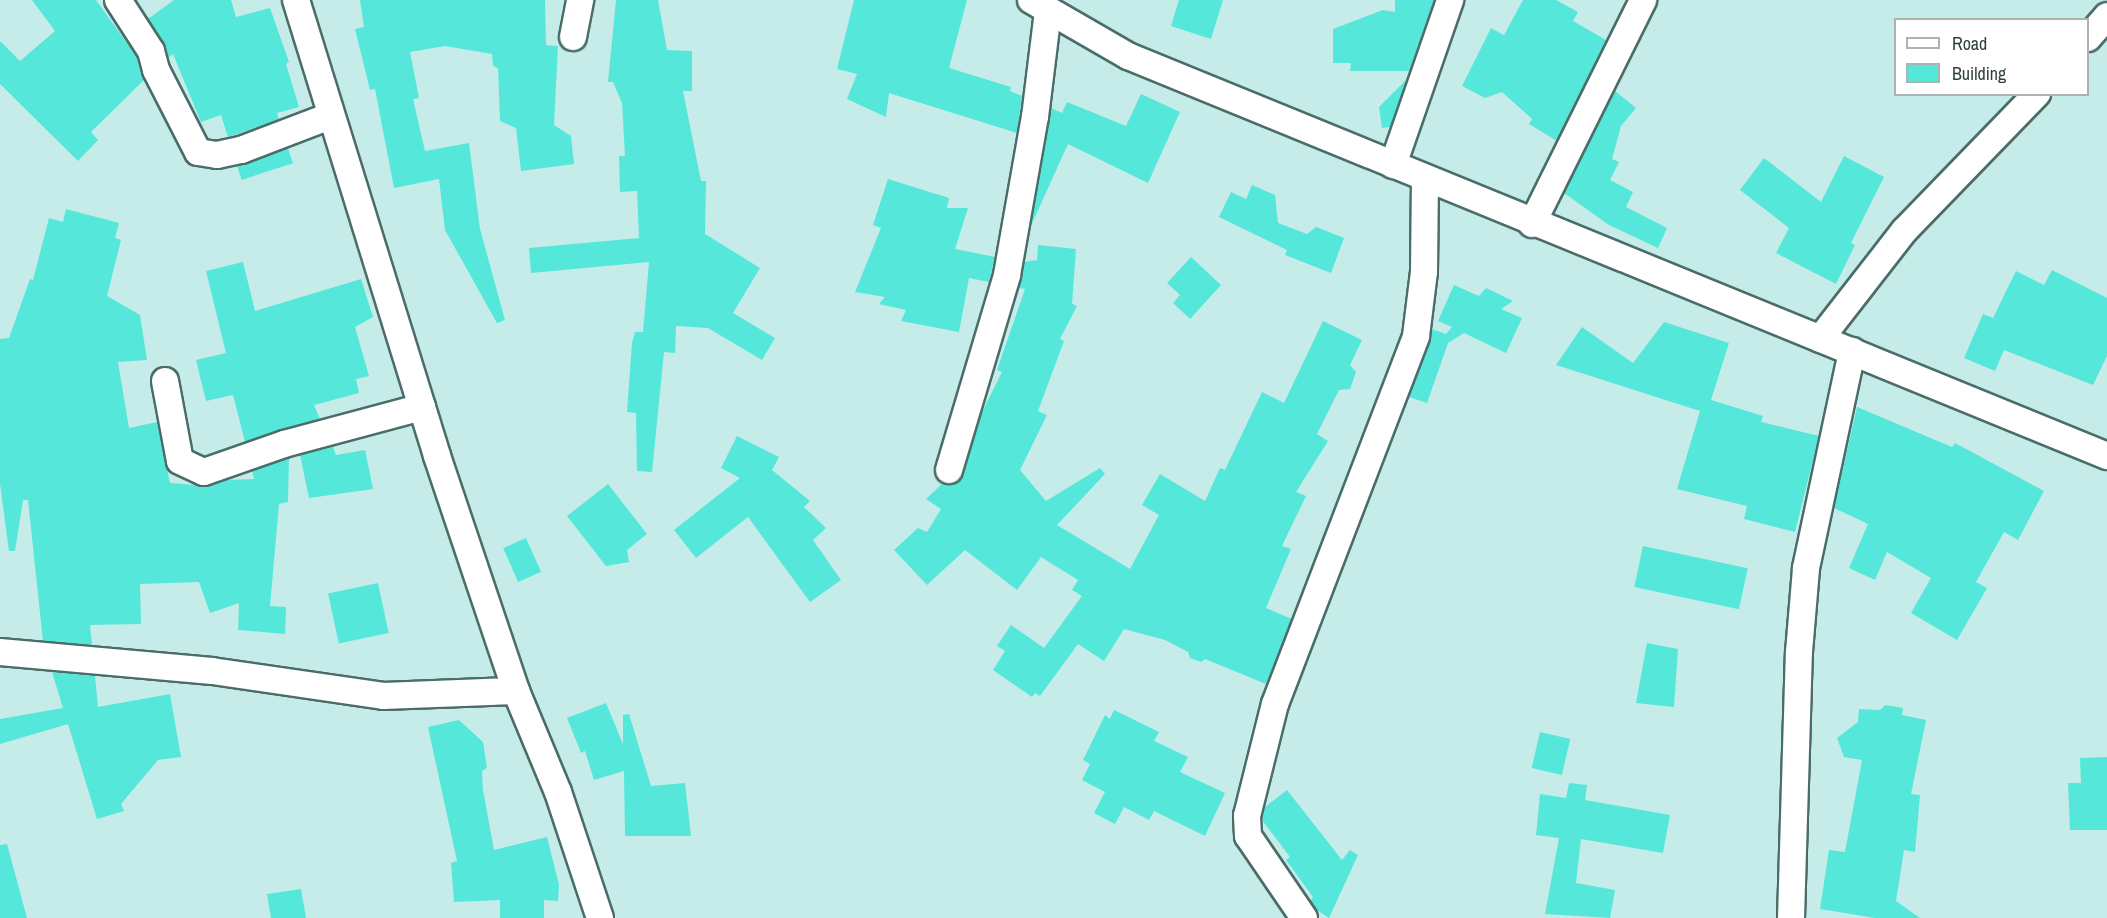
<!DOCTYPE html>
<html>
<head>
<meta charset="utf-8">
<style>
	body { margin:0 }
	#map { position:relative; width:2107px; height:918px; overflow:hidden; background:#c5ece8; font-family:"Archivo Narrow",sans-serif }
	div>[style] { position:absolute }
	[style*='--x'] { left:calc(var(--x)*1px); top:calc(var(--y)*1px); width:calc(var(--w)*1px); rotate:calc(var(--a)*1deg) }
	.building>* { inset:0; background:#56e7db; transform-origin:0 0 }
	.roads { filter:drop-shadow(2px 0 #4a6d6a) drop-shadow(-2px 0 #4a6d6a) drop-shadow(0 2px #4a6d6a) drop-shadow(0 -2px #4a6d6a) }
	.street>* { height:26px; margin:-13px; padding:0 13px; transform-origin:13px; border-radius:13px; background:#fff }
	span { translate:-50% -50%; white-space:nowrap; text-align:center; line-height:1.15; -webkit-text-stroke:5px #fff; paint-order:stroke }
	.legend { position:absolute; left:1894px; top:18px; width:195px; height:78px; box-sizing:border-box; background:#fff; border:2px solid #acb3b2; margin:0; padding:8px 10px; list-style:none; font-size:18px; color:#30403e }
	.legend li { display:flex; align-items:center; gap:12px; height:30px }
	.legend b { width:30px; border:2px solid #acb3b2 }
</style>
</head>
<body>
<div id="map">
	<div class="building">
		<i style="clip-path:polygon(32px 0,96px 0,137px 57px,144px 80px,91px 132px,98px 140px,78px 161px,0 84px,0 41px,20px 61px,55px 31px)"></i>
		<i style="clip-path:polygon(174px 0,231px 0,236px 17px,270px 8px,289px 62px,286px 64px,299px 107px,277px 113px,279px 120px,228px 137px,221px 115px,201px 122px,173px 54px,168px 58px,148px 19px)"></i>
		<i style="clip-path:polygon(360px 0,545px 0,546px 45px,558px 46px,554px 125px,571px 136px,574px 164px,521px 171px,516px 128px,500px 121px,498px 68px,493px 66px,492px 54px,445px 46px,410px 52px,419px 98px,413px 99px,425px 151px,469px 143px,480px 229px,505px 320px,497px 323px,445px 230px,439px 179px,394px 188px,375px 89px,370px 90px,355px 29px,364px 27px)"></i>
		<i style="clip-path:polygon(616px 0,658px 0,667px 50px,692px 51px,692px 91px,683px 91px,701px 181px,706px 181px,705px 234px,760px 268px,733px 313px,775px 338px,762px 360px,708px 328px,676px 326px,675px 353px,664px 352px,652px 472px,637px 471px,636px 413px,627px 412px,632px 343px,635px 332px,643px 332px,649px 262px,531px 273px,529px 248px,639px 238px,637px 191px,620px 192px,619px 156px,625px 156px,622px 103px,613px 82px,608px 82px)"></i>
		<i style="clip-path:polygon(854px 0,967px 0,949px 68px,1011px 87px,1010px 91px,1022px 96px,1017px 133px,889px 93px,886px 117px,847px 99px,857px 74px,837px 69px)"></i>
		<i style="clip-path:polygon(1179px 0,1223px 0,1211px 39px,1171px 26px)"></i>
		<i style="clip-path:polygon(1395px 0,1434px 0,1409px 71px,1350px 71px,1351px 63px,1333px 63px,1333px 29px,1383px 10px,1395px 12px)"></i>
		<i style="clip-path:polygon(1523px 0,1556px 0,1578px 12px,1573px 21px,1606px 40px,1557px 141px,1529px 124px,1532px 119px,1502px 92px,1485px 98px,1462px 86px,1491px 28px,1504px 35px)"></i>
		<i style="clip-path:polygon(1407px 79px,1390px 127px,1382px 128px,1379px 107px)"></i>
		<i style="clip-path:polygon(1615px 91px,1636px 108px,1621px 126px,1612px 159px,1619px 162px,1610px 180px,1633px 192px,1626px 207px,1667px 228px,1658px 248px,1609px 225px,1564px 193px)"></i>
		<i style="clip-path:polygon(1141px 94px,1180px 112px,1148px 183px,1068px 144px,1030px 228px,1051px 108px,1062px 113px,1067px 102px,1126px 126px)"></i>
		<i style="left:288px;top:148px;width:16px;height:54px;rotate:72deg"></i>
		<i style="clip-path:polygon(1844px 156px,1884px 177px,1851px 243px,1855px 245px,1836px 284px,1776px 253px,1789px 228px,1740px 190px,1764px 158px,1821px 202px)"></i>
		<i style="clip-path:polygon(888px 179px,949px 198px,947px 208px,968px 208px,955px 249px,995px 257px,989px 282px,969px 278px,959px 332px,901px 321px,906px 310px,879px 304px,885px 297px,855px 292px,881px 228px,873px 225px)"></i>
		<i style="clip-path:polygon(1252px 185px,1275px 195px,1278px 223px,1307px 234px,1316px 227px,1344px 238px,1331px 273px,1285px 255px,1287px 250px,1219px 217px,1231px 192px,1246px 199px)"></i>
		<i style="clip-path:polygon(66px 209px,119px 223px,115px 238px,121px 240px,107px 296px,140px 315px,147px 360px,118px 362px,129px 428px,157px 422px,170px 483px,208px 486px,226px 480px,254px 479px,252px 471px,289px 458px,288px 502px,279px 504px,270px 606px,286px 607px,285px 634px,238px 630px,239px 603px,210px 613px,199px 582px,140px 584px,141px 624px,90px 625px,92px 645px,43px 641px,28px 500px,23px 500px,15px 551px,9px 551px,0 484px,0 339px,9px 338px,30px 279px,33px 280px,49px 218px,63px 222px)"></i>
		<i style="clip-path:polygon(1038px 245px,1076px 249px,1072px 304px,1077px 306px,1060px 339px,1064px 341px,1038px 411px,1047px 415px,1020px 470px,1046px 501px,1100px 468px,1105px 474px,1057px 525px,1130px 569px,1159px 515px,1142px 505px,1160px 474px,1205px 501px,1220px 468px,1225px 470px,1262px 392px,1284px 403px,1323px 321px,1362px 340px,1350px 365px,1356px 372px,1350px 389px,1339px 390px,1317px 434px,1328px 441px,1296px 492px,1306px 496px,1282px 546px,1291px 549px,1266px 608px,1292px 619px,1266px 684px,1205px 659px,1201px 662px,1190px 658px,1188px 652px,1165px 640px,1124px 629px,1104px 661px,1078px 644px,1040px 696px,1035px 693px,1032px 697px,993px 670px,1005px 651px,997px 646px,1011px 625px,1044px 648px,1082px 596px,1072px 590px,1078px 580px,1041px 557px,1017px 590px,965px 550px,927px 585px,894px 550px,918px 528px,927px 532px,941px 509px,926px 499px,943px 483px,953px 484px,963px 475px,982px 412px,1002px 372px,997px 370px,1025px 289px,1019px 288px,1024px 262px,1037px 260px)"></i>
		<i style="clip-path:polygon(1191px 257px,1221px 285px,1190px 319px,1173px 303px,1180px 295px,1167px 283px)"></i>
		<i style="clip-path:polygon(243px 262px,255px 311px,361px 279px,373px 317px,355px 327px,369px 376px,356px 379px,359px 393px,314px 405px,320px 419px,245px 442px,233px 395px,206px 401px,196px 360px,226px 353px,206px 271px)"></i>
		<i style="clip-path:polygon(2052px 270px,2107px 298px,2107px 356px,2093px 385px,2004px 350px,1995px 371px,1964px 358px,1983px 314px,1993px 318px,2016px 271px,2044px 285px)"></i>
		<i style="clip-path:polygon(1454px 285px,1479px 296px,1486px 288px,1513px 301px,1501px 309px,1522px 318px,1506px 353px,1464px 333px,1448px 343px,1427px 403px,1409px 397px,1432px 329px,1446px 334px,1452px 327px,1438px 321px)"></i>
		<i style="clip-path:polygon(1664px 322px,1729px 343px,1711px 400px,1763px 416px,1761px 422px,1819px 436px,1795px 532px,1744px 519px,1747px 506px,1677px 489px,1700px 411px,1556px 365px,1582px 327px,1633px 363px)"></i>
		<i style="clip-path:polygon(1857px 407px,1952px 447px,1955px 443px,2044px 491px,2018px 540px,2004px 532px,1976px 582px,1987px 588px,1957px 640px,1911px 613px,1931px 578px,1887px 552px,1875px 580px,1849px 568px,1868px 524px,1834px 508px)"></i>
		<i style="clip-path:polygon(737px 436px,779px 457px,772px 470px,810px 501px,804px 507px,826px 528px,813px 540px,841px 580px,810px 602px,748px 517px,696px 558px,674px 530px,740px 478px,721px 468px)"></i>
		<i style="clip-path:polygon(333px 447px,336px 455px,365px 450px,373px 489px,309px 498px,300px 455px)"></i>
		<i style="clip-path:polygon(608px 484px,647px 534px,627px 550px,629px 562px,606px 566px,567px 516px)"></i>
		<i style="left:526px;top:538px;width:37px;height:25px;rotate:66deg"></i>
		<i style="left:1643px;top:546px;width:107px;height:42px;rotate:12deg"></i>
		<i style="left:378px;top:583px;width:51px;height:51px;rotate:78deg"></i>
		<i style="clip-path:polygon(1647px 643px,1678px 649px,1674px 707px,1636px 703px)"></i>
		<i style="clip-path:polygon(52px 672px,95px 676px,98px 707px,170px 694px,181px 757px,158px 760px,121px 804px,124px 811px,97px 819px,68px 724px,0 744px,0 719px,63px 708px)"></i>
		<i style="clip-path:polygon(606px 703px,623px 744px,623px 715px,629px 714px,651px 786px,685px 783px,691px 836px,625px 836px,624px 771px,594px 780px,585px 751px,581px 753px,567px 718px)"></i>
		<i style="clip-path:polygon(1885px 705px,1903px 708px,1902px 715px,1926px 720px,1911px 794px,1920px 795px,1915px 852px,1904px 850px,1896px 901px,1920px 918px,1875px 918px,1820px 909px,1829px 850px,1845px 852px,1862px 760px,1844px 757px,1837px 738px,1858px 722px,1859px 709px,1880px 710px)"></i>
		<i style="clip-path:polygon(1114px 710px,1159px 732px,1154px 741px,1188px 757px,1180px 772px,1225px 793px,1205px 836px,1154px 811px,1149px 820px,1124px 807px,1115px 824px,1094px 813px,1105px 792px,1082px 780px,1090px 764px,1083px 760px,1105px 715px,1110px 719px)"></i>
		<i style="clip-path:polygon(459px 720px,483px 742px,487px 768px,482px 771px,483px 790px,494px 850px,547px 837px,559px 885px,558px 901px,544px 900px,544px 918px,500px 918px,500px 900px,454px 902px,451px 863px,457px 861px,428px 727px)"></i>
		<i style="left:1540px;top:732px;width:31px;height:37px;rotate:13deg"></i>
		<i style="clip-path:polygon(2107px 757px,2107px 830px,2070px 830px,2068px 783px,2081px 783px,2080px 758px)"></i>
		<i style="clip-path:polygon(1569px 783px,1587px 785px,1585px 800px,1670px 815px,1663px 853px,1581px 839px,1576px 883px,1615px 890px,1610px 918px,1545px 914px,1559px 838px,1536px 835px,1540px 794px,1566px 798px)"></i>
		<i style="clip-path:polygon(1287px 790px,1342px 860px,1350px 850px,1358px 855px,1329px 918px,1317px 910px,1310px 901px,1313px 897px,1286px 860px,1290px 857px,1262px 820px,1265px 807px)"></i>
		<i style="clip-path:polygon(7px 844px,27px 918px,0 918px,0 845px)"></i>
		<i style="clip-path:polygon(301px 889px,306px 918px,271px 918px,267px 894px)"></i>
	</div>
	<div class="roads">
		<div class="street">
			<i style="--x:118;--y:0;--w:61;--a:57.1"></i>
			<i style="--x:151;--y:51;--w:20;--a:75"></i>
			<i style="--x:156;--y:70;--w:92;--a:62.9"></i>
			<i style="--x:198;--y:152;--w:19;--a:9"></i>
			<i style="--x:217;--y:155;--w:25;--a:-12"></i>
			<i style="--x:241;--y:150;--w:95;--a:-20.9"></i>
			<i style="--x:296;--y:0;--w:477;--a:72.8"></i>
			<i style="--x:437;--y:456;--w:248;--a:71.4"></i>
			<i style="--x:516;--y:691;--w:109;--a:67.4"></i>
			<i style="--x:558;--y:792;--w:133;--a:71.6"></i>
			<i style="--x:1031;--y:0;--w:112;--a:30"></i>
			<i style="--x:1128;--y:56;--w:1058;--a:22.22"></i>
			<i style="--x:573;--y:37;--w:38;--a:-79"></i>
			<i style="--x:2088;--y:38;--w:29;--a:-49"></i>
			<i style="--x:1393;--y:165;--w:175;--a:-70.9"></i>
			<i style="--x:1532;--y:224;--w:250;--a:-63.6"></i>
			<i style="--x:1820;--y:339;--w:138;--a:-52.1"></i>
			<i style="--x:1905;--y:230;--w:190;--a:-45.9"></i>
			<i style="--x:165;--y:381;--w:81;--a:79.4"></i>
			<i style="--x:180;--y:461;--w:26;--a:25"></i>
			<i style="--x:204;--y:472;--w:85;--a:-19.3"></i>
			<i style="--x:284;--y:444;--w:143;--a:-15"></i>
			<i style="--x:949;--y:470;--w:203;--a:-73.4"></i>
			<i style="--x:1007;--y:275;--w:160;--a:-80"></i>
			<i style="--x:1035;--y:117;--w:107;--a:-83"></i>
			<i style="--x:0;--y:652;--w:213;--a:5.1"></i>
			<i style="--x:212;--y:671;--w:173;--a:8.3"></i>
			<i style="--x:383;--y:696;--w:133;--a:-2.2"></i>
			<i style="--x:1304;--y:918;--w:99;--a:-124.3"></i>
			<i style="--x:1248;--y:836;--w:20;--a:-93"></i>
			<i style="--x:1247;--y:816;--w:115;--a:-76"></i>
			<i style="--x:1275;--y:704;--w:394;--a:-69"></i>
			<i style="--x:1416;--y:336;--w:64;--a:-82.9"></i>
			<i style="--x:1424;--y:272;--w:94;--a:-89.4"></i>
			<i style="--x:1791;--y:918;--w:266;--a:-88.3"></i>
			<i style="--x:1799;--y:652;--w:84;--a:-85.2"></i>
			<i style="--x:1806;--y:568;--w:222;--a:-78"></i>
		</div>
	</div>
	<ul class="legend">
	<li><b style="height:8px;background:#fff"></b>Road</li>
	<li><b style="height:16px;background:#56e7db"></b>Building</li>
	</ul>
</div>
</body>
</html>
